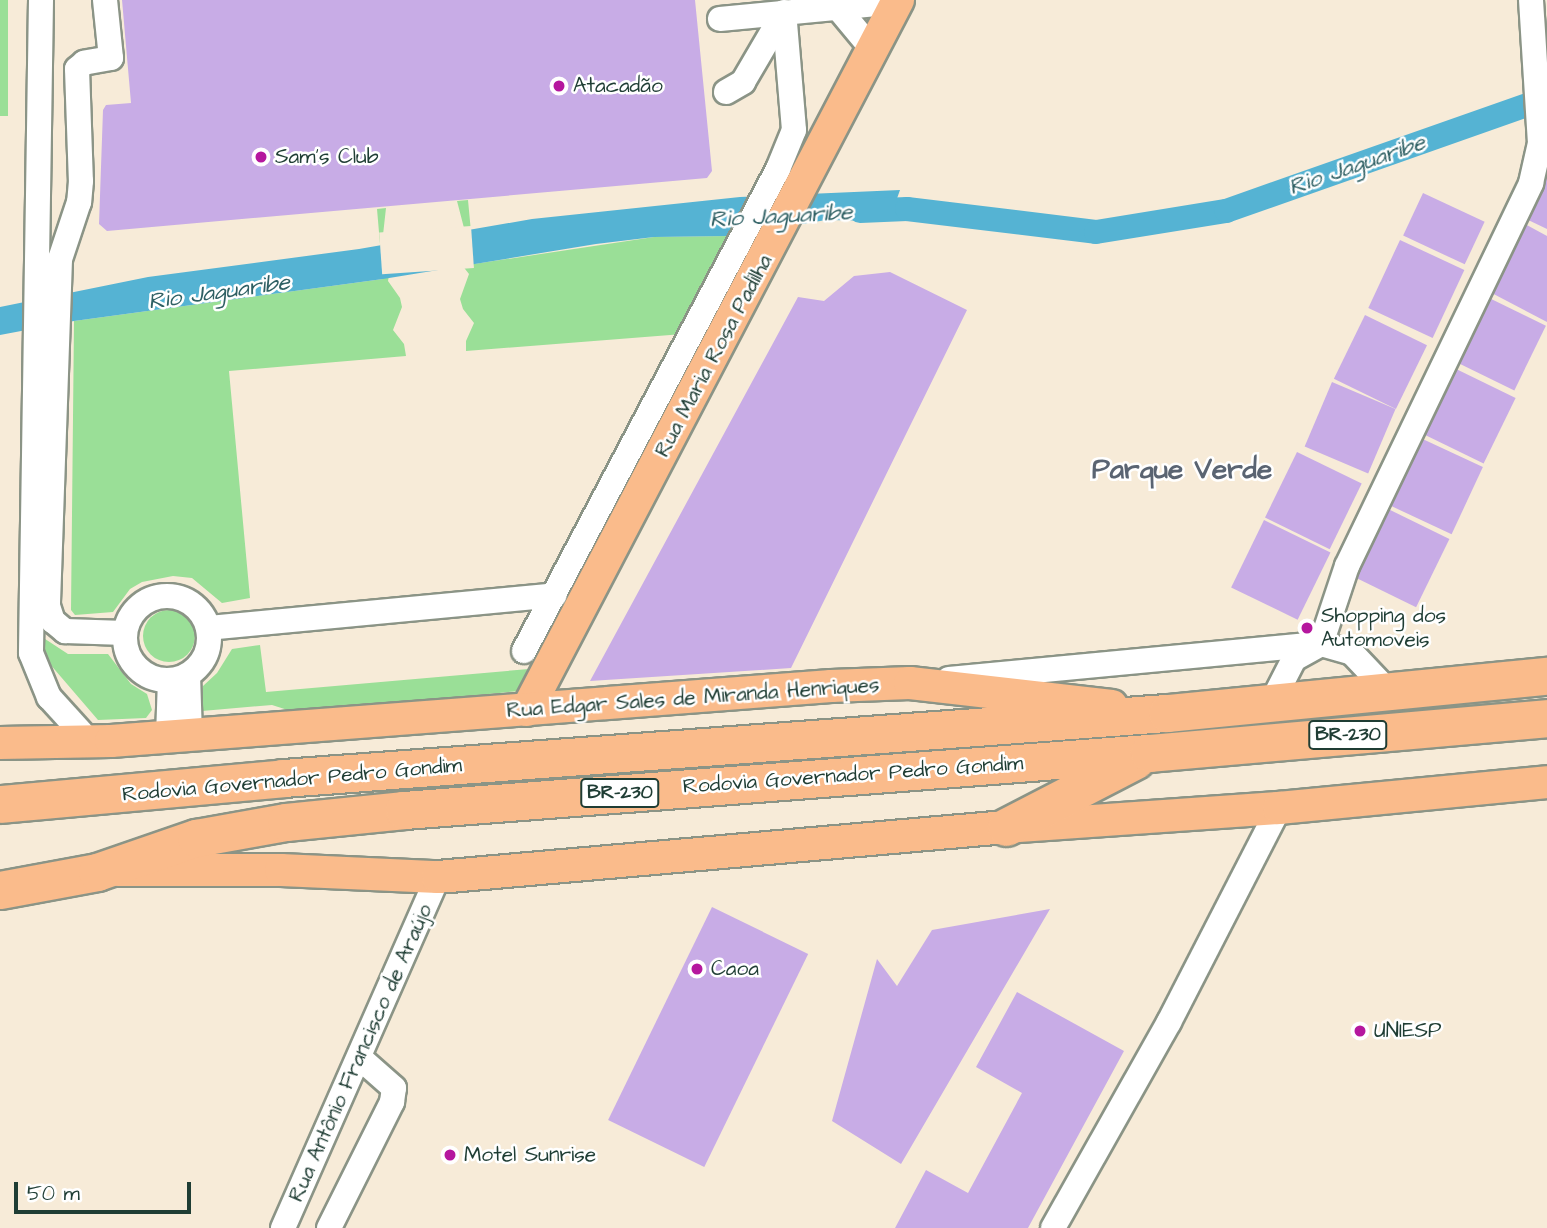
<!DOCTYPE html>
<html>
<head>
<meta charset="utf-8">
<style>
	body { margin:0 }
	#map { position:relative; width:1547px; height:1228px; overflow:hidden; background:#f7ebd8; font-family:"Architects Daughter",sans-serif }
	div>[style] { position:absolute }
	[style*='--x'] { left:calc(var(--x)*1px); top:calc(var(--y)*1px); width:calc(var(--w)*1px); rotate:calc(var(--a)*1deg) }
	.green>* { inset:0; background:#9adf97; transform-origin:0 0 }
	.round { border-radius:50% }
	.water>* { inset:0; background:#55b3d3 }
	.pier>* { inset:0; background:#f7ebd8; transform-origin:0 0 }
	.canal>* { height:24px; margin:-12px; padding:0 12px; transform-origin:12px; border-radius:12px; background:#55b3d3 }
	.building>* { inset:0; background:#c8ace6; transform-origin:0 0 }
	.roads { filter:drop-shadow(2px 0 #8b9486) drop-shadow(-2px 0 #8b9486) drop-shadow(0 2px #8b9486) drop-shadow(0 -2px #8b9486) }
	.minor>* { height:24px; margin:-12px; padding:0 12px; transform-origin:12px; border-radius:12px; background:#fff }
	.minor>.ring { margin:-12px; padding:0; box-sizing:content-box; background:none; border:24px solid #fff; border-radius:50% }
	.major>* { height:32px; margin:-16px; padding:0 16px; transform-origin:16px; border-radius:16px; background:#fabb8b }
	.highway>* { height:37px; margin:-18.5px; padding:0 18.5px; transform-origin:18.5px; border-radius:18.5px; background:#fabb8b }
	.dots>* { width:19px; height:19px; translate:-50% -50%; box-sizing:border-box; border:4px solid #fff; border-radius:50% }
	span { translate:-50% -50%; white-space:nowrap; text-align:center; line-height:1.15; -webkit-text-stroke:5px #fff; paint-order:stroke }
	.shield-label span { padding:2px 5px; background:#fff; border:2px solid; border-radius:5px; -webkit-text-stroke-width:0 }
	.shield-label { font-size:19px; color:#1f3d34; font-weight:700 }
	.poi-label { font-size:21px; color:#1f3d34 }
	.left { translate:0 -50%; text-align:left }
	.street-label { font-size:21px; color:#1f3d34 }
	.water-label { font-size:23px; color:#2f6064; font-style:italic }
	.district-label { font-size:28px; color:#5a6472; font-weight:700 }
	.scale { position:absolute; left:14px; top:1182px; width:177px; height:32px; box-sizing:border-box; border:4px solid #1f3d34; border-top:0; padding-left:9px; font-size:21px; line-height:24px; white-space:nowrap; color:#1f3d34; -webkit-text-stroke:5px #fff; paint-order:stroke }
</style>
</head>
<body>
<div id="map">
	<div class="green">
		<i style="left:0;top:0;width:8px;height:116px"></i>
		<i style="clip-path:polygon(468px 200px,474px 264px,654px 237px,730px 236px,683px 334px,466px 351px,466px 341px,474px 323px,463px 309px,460px 299px,469px 274px,458px 260px,464px 228px,457px 201px)"></i>
		<i style="clip-path:polygon(386px 208px,383px 235px,394px 246px,388px 281px,400px 298px,402px 307px,393px 330px,404px 344px,406px 356px,229px 371px,250px 598px,222px 603px,192px 578px,173px 576px,142px 582px,130px 589px,113px 612px,75px 615px,71px 610px,74px 321px,383px 279px,377px 209px)"></i>
		<i class="round" style="left:143px;top:610px;width:52px;height:52px"></i>
		<i style="clip-path:polygon(39px 635px,68px 654px,108px 654px,131px 684px,147px 694px,152px 710px,146px 718px,98px 720px,43px 656px)"></i>
		<i style="clip-path:polygon(260px 645px,266px 692px,529px 669px,520px 691px,294px 712px,272px 705px,202px 711px,203px 686px,217px 673px,232px 649px)"></i>
	</div>
	<div class="water">
		<i style="clip-path:polygon(900px 190px,889px 221px,826px 220px,730px 236px,654px 237px,596px 244px,383px 279px,74px 321px,0 335px,0 307px,148px 277px,359px 249px,532px 219px,740px 197px)"></i>
	</div>
	<div class="pier">
		<i style="left:471px;top:226px;width:42px;height:92px;rotate:86deg"></i>
	</div>
	<div class="canal">
		<i style="--x:860;--y:211;--w:47;--a:-2.4"></i>
		<i style="--x:907;--y:209;--w:190;--a:6.9"></i>
		<i style="--x:1096;--y:232;--w:132;--a:-9.2"></i>
		<i style="--x:1226;--y:211;--w:340;--a:-19.4"></i>
	</div>
	<div class="building">
		<i style="clip-path:polygon(122px 0,695px 0,712px 171px,707px 178px,107px 231px,99px 224px,103px 110px,106px 105px,131px 103px)"></i>
		<i style="clip-path:polygon(1547px 165px,1547px 229px,1522px 217px)"></i>
		<i style="left:1423px;top:193px;width:68px;height:47px;rotate:25deg"></i>
		<i style="clip-path:polygon(1521px 222px,1547px 236px,1547px 322px,1486px 290px)"></i>
		<i style="left:1400px;top:240px;width:71px;height:75px;rotate:25deg"></i>
		<i style="clip-path:polygon(890px 272px,967px 310px,791px 668px,590px 681px,798px 297px,824px 301px,854px 276px)"></i>
		<i style="left:1483px;top:295px;width:70px;height:72px;rotate:26deg"></i>
		<i style="left:1365px;top:315px;width:69px;height:71px;rotate:26deg"></i>
		<i style="left:1450px;top:366px;width:73px;height:73px;rotate:26deg"></i>
		<i style="left:1332px;top:382px;width:69px;height:70px;rotate:23deg"></i>
		<i style="left:1414px;top:435px;width:76px;height:74px;rotate:25deg"></i>
		<i style="left:1297px;top:452px;width:72px;height:73px;rotate:26deg"></i>
		<i style="left:1382px;top:506px;width:75px;height:76px;rotate:26deg"></i>
		<i style="left:1264px;top:520px;width:74px;height:75px;rotate:26deg"></i>
		<i style="left:712px;top:907px;width:107px;height:237px;rotate:26deg"></i>
		<i style="clip-path:polygon(1050px 909px,901px 1164px,832px 1121px,877px 959px,897px 986px,932px 930px)"></i>
		<i style="clip-path:polygon(1017px 992px,1124px 1051px,1028px 1228px,895px 1228px,926px 1170px,968px 1193px,1022px 1093px,976px 1067px)"></i>
	</div>
	<div class="roads">
		<div class="minor">
			<i style="--x:41;--y:0;--w:653;--a:90.88"></i>
			<i style="--x:31;--y:653;--w:48;--a:67.8"></i>
			<i style="--x:49;--y:697;--w:61;--a:47.7"></i>
			<i style="--x:105;--y:0;--w:58;--a:84.1"></i>
			<i style="--x:111;--y:58;--w:27;--a:170"></i>
			<i style="--x:84;--y:63;--w:9;--a:139"></i>
			<i style="--x:77;--y:69;--w:112;--a:88"></i>
			<i style="--x:81;--y:181;--w:21;--a:95"></i>
			<i style="--x:79;--y:202;--w:60;--a:108.4"></i>
			<i style="--x:60;--y:259;--w:347;--a:92"></i>
			<i style="--x:48;--y:606;--w:16;--a:72"></i>
			<i style="--x:53;--y:621;--w:16;--a:40"></i>
			<i style="--x:65;--y:631;--w:60;--a:1.9"></i>
			<i style="--x:838;--y:8;--w:53;--a:50.3"></i>
			<i style="--x:720;--y:19;--w:178;--a:-5.5"></i>
			<i style="--x:726;--y:92;--w:20;--a:-30"></i>
			<i style="--x:743;--y:82;--w:81;--a:-59.6"></i>
			<i class="ring" style="left:125px;top:596px;width:60px;height:60px"></i>
			<i style="--x:208;--y:628;--w:348;--a:-5.4"></i>
			<i style="--x:524;--y:651;--w:545;--a:-62.21"></i>
			<i style="--x:778;--y:169;--w:42;--a:-67.7"></i>
			<i style="--x:794;--y:130;--w:118;--a:-94.8"></i>
			<i style="--x:188;--y:675;--w:61;--a:88.1"></i>
			<i style="--x:949;--y:679;--w:374;--a:-5.4"></i>
			<i style="--x:1321;--y:644;--w:32;--a:16"></i>
			<i style="--x:1352;--y:653;--w:52;--a:46.5"></i>
			<i style="--x:1272;--y:702;--w:48;--a:-62.9"></i>
			<i style="--x:1294;--y:659;--w:31;--a:-29"></i>
			<i style="--x:1321;--y:644;--w:82;--a:-71.6"></i>
			<i style="--x:1347;--y:566;--w:425;--a:-64.3"></i>
			<i style="--x:1531;--y:183;--w:41;--a:-77.3"></i>
			<i style="--x:1540;--y:143;--w:143;--a:-93.6"></i>
			<i style="--x:168;--y:737;--w:57;--a:-88"></i>
			<i style="--x:283;--y:1228;--w:384;--a:-66.2"></i>
			<i style="--x:329;--y:1228;--w:141;--a:-63.4"></i>
			<i style="--x:392;--y:1102;--w:14;--a:-82"></i>
			<i style="--x:394;--y:1088;--w:45;--a:-138.6"></i>
			<i style="--x:1053;--y:1228;--w:236;--a:-60.6"></i>
			<i style="--x:1169;--y:1022;--w:241;--a:-62.8"></i>
		</div>
		<div class="major">
			<i style="--x:527;--y:710;--w:801;--a:-62.41"></i>
			<i style="--x:0;--y:743;--w:111;--a:-1"></i>
			<i style="--x:111;--y:741;--w:722;--a:-4.37"></i>
			<i style="--x:831;--y:686;--w:79;--a:-2.2"></i>
			<i style="--x:910;--y:683;--w:203;--a:6.5"></i>
			<i style="--x:118;--y:870;--w:163;--a:0"></i>
			<i style="--x:281;--y:870;--w:157;--a:2.6"></i>
			<i style="--x:438;--y:877;--w:570;--a:-5.03"></i>
			<i style="--x:1006;--y:827;--w:274;--a:-4"></i>
			<i style="--x:1279;--y:808;--w:269;--a:-5.5"></i>
		</div>
		<div class="highway">
			<i style="--x:0;--y:804;--w:284;--a:-5.2"></i>
			<i style="--x:283;--y:778;--w:886;--a:-4.21"></i>
			<i style="--x:1167;--y:713;--w:382;--a:-5.6"></i>
			<i style="--x:1006;--y:827;--w:146;--a:-27.3"></i>
			<i style="--x:0;--y:890;--w:99;--a:-10.5"></i>
			<i style="--x:97;--y:872;--w:105;--a:-19"></i>
			<i style="--x:196;--y:838;--w:91;--a:-10.1"></i>
			<i style="--x:286;--y:822;--w:119;--a:-5.8"></i>
			<i style="--x:404;--y:810;--w:747;--a:-4.38"></i>
			<i style="--x:1149;--y:753;--w:400;--a:-5"></i>
		</div>
	</div>
	<div class="dots">
		<i style="left:559px;top:86px;background:#b5179e"></i>
		<i style="left:261px;top:157px;background:#b5179e"></i>
		<i style="left:1307px;top:628px;background:#b5179e"></i>
		<i style="left:697px;top:969px;background:#b5179e"></i>
		<i style="left:1360px;top:1031px;background:#b5179e"></i>
		<i style="left:450px;top:1155px;background:#b5179e"></i>
	</div>
	<div class="shield-label">
		<span style="left:1348px;top:735px">BR-230</span>
		<span style="left:620px;top:793px">BR-230</span>
	</div>
	<div class="poi-label">
		<span class="left" style="left:573px;top:86px">Atacadão</span>
		<span class="left" style="left:275px;top:157px">Sam's Club</span>
		<span class="left" style="left:1321px;top:628px">Shopping dos<br>Automoveis</span>
		<span class="left" style="left:711px;top:969px">Caoa</span>
		<span class="left" style="left:1374px;top:1031px">UNIESP</span>
		<span class="left" style="left:464px;top:1155px">Motel Sunrise</span>
	</div>
	<div class="street-label">
		<span style="left:714px;top:356px;rotate:-62deg">Rua Maria Rosa Padilha</span>
		<span style="left:693px;top:698px;rotate:-4deg">Rua Edgar Sales de Miranda Henriques</span>
		<span style="left:853px;top:775px;rotate:-4deg">Rodovia Governador Pedro Gondim</span>
		<span style="left:292px;top:780px;rotate:-5deg">Rodovia Governador Pedro Gondim</span>
		<span style="left:361px;top:1053px;rotate:-66deg">Rua Antônio Francisco de Araújo</span>
	</div>
	<div class="water-label">
		<span style="left:1357px;top:165px;rotate:-19deg">Rio Jaguaribe</span>
		<span style="left:781px;top:216px;rotate:-3deg">Rio Jaguaribe</span>
		<span style="left:219px;top:292px;rotate:-8deg">Rio Jaguaribe</span>
	</div>
	<div class="district-label">
		<span style="left:1182px;top:470px">Parque Verde</span>
	</div>
	<div class="scale">50 m</div>
</div>
</body>
</html>
